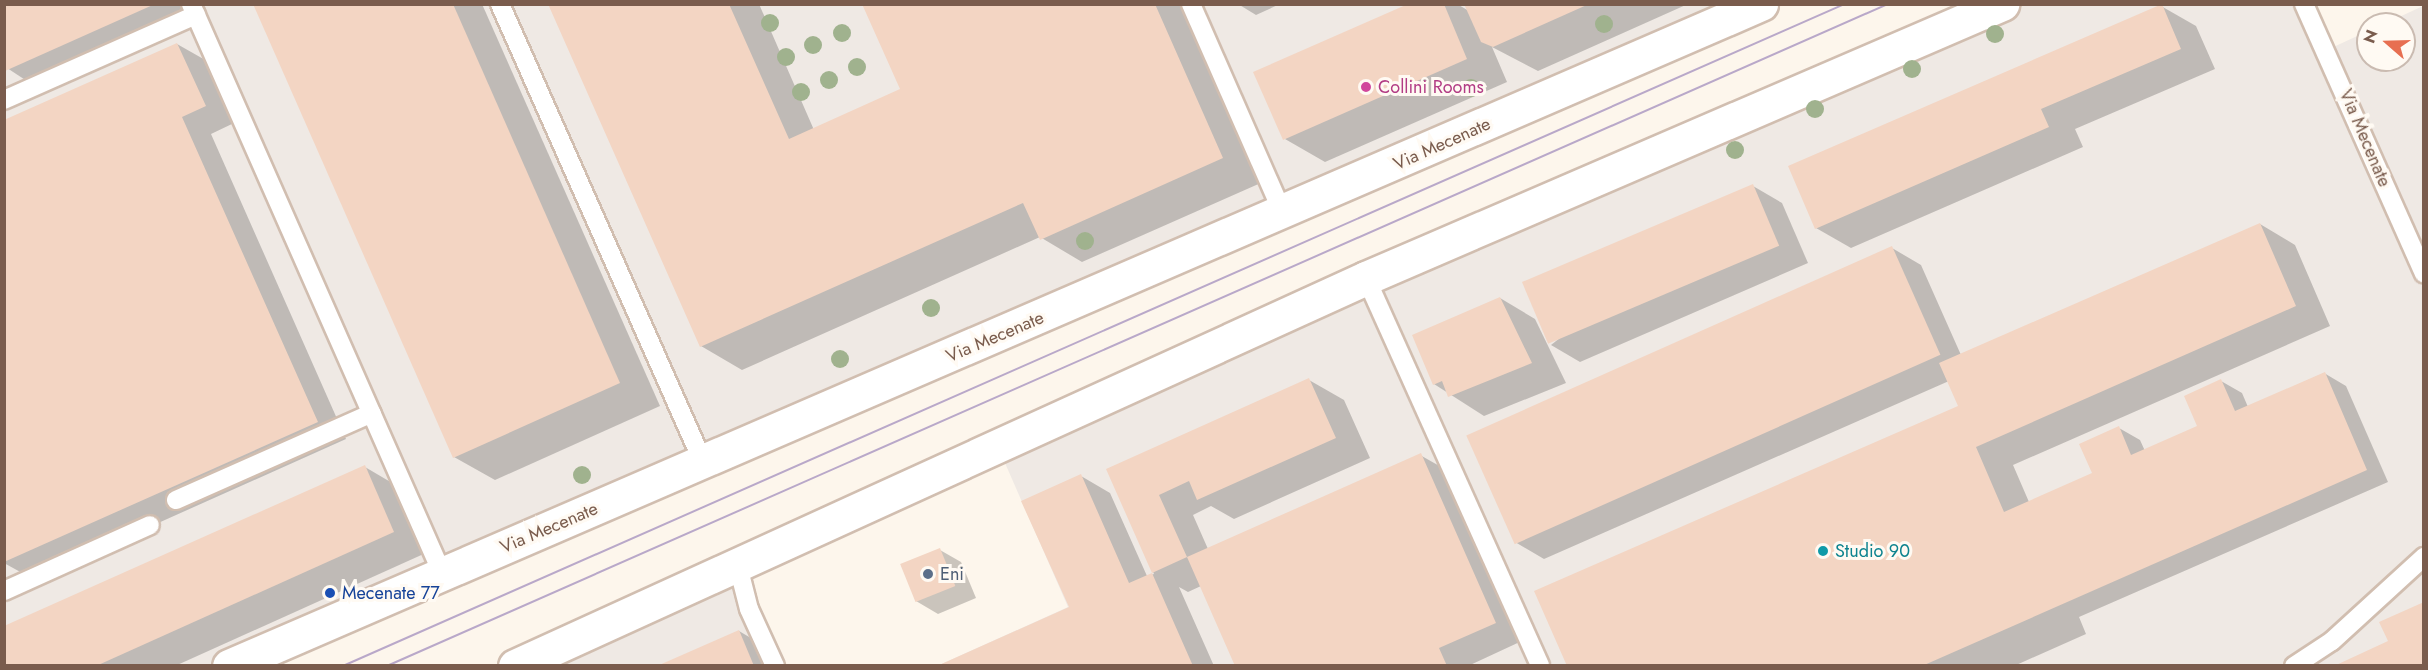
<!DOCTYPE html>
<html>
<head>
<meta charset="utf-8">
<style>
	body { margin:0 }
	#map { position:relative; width:2428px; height:670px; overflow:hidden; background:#fdf6ec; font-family:Jost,sans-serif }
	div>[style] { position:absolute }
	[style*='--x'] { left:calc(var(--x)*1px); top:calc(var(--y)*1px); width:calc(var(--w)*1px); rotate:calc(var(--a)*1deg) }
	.industrial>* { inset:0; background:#efe9e4 }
	.shadow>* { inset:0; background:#0003 }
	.building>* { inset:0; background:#f3d5c3; transform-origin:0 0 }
	.roads { filter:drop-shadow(2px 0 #d1beb0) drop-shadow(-2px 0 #d1beb0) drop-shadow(0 2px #d1beb0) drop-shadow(0 -2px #d1beb0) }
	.service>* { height:18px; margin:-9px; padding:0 9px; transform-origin:9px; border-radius:9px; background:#fff }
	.secondary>* { height:33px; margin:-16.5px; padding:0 16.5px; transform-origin:16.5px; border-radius:16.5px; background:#fff }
	.tram>* { height:1.5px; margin:-0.75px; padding:0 0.75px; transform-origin:0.75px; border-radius:0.75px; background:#b9a8c9 }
	.trees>* { width:18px; height:18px; margin:-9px; border-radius:50%; background:#a0b28e }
	.dots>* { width:16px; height:16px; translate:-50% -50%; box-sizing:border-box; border:3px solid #fffaf3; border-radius:50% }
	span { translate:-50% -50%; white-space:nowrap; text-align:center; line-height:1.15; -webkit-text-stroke:6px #fffaf3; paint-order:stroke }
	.hotel-label { font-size:18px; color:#b23c85 }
	.left { translate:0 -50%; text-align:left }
	.street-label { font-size:18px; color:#7a5c4d }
	.culture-label { font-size:18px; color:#0d838f }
	.service-label { font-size:18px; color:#4e5e75 }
	.transit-label { font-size:18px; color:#164399 }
	.frame { position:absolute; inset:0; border:6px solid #7a5c4d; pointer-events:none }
	.north { position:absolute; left:2356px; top:12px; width:60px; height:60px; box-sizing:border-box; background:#fffaf3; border:2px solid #cabbb1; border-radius:50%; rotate:290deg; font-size:16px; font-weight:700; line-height:24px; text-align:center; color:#7a5c4d }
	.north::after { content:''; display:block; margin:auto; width:21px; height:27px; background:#e76f51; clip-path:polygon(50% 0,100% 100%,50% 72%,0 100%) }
</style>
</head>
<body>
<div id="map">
	<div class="industrial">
		<i style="clip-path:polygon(4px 5px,1761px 5px,229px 666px,5px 665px)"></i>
		<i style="clip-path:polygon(2002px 5px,2304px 5px,2327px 50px,2368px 31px,2368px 60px,2404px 60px,2404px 24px,2384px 24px,2423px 6px,2423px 665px,937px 666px,1068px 607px,998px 447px)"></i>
		<i style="clip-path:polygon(738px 566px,775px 666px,515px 666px)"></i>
	</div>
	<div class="shadow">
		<i style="clip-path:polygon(4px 4px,182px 4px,188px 19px,36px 87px,4px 66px)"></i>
		<i style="clip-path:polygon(254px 4px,482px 4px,660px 406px,495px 480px,454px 457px)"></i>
		<i style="clip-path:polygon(550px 4px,759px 4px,814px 130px,902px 90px,864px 4px,1185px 4px,1263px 182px,1082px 262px,1040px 237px,742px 370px,701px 346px)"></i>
		<i style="clip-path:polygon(1238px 4px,1280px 4px,1256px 15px)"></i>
		<i style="clip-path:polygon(1412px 4px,1457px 4px,1469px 11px,1466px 4px,1688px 4px,1538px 71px,1492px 47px,1507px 82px,1325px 162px,1285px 139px)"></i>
		<i style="clip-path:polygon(2161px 6px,2196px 26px,2215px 69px,2075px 129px,2083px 147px,1851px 248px,1816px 228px)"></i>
		<i style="clip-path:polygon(177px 44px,207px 61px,234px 123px,211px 134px,346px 439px,33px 579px,4px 563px,4px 122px)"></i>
		<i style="clip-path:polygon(1753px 186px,1782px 203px,1808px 263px,1580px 362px,1551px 345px)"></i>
		<i style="clip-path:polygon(2260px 224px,2295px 245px,2330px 326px,2013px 465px,2029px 502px,2094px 474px,2119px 428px,2140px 440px,2145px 451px,2199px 427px,2221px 381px,2242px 393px,2248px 407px,2324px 373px,2346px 386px,2388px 482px,2079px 617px,2086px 634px,2014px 666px,1569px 666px,1961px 409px,1949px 381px,1544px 559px,1515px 542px,1892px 248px,1921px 265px,1961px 355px)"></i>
		<i style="clip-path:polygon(1500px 298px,1535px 319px,1566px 383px,1484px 416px,1434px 384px)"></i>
		<i style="clip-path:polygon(1309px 380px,1344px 400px,1370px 458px,1234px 519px,1211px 506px,1193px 515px,1208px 549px,1420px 455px,1450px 472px,1524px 640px,1468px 666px,1236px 666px,1201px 586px,1188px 592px,1179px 587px,1214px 666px,941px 666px,1071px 608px,1081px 476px,1110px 493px,1147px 576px,1154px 574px,1108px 469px)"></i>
		<i style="clip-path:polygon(365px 467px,399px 487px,428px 552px,175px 666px,4px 666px)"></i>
		<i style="clip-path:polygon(940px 550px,961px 562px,976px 598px,938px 614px,916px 601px)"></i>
		<i style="clip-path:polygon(739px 631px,768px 648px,776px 666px,660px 666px)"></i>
	</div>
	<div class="building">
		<i style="clip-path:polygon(4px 4px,155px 4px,5px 71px)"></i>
		<i style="clip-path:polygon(253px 4px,453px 4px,620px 383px,453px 458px)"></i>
		<i style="clip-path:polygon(548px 4px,729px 4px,789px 139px,900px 89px,862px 4px,1155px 4px,1223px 158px,1040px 240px,1023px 203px,700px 347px)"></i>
		<i style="clip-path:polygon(1408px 4px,1444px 4px,1467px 59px,1283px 140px,1253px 72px)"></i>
		<i style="clip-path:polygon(1464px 4px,1589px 4px,1493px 47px,1481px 42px)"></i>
		<i style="clip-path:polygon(2162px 4px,2181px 49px,2041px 109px,2049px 127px,1815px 229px,1788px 166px)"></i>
		<i style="clip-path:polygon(177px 43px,206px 106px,182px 117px,318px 422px,4px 562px,4px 120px)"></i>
		<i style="left:1753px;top:184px;width:67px;height:251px;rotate:67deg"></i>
		<i style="clip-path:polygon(2260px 223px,2296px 306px,1976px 447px,2004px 512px,2092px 473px,2079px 444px,2119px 426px,2131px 455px,2197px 426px,2184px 396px,2221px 379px,2235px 411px,2325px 372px,2367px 470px,1922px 666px,1567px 666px,1534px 591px,1958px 406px,1939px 363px)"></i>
		<i style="left:1892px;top:246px;width:119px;height:466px;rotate:66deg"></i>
		<i style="clip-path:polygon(1500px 297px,1532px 363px,1448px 397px,1442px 381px,1433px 385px,1412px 335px)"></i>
		<i style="clip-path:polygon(1309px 378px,1336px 438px,1197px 500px,1189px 481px,1159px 495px,1187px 557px,1152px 573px,1106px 469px)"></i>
		<i style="clip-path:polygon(1421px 453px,1496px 623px,1439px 648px,1447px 666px,1235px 666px,1187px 557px)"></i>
		<i style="clip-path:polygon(365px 465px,394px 532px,96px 666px,4px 666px,4px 626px)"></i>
		<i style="clip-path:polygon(1081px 474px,1129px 583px,1152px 573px,1193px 666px,937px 666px,1069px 607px,1021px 501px)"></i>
		<i style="left:940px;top:548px;width:41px;height:43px;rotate:68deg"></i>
		<i style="clip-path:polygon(2424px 602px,2424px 666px,2334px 666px,2388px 641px,2379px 622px)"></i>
		<i style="clip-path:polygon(739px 630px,754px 666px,657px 666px)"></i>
	</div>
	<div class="roads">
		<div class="service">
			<i style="--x:191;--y:4;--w:622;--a:66.2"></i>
			<i style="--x:500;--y:4;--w:501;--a:66.1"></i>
			<i style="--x:1191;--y:4;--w:229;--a:66.3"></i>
			<i style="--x:2304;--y:4;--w:295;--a:66"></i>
			<i style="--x:4;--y:100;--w:210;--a:-23.9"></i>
			<i style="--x:1366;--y:278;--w:425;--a:65.8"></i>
			<i style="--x:176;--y:500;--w:214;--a:-23.9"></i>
			<i style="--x:738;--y:566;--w:44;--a:75.7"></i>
			<i style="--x:749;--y:609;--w:63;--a:65.5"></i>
			<i style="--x:4;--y:591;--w:160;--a:-24.3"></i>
			<i style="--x:2294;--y:666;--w:45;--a:-33.3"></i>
			<i style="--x:2332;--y:641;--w:125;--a:-42.4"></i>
		</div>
		<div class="secondary">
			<i style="--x:229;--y:666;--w:1669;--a:-23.37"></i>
			<i style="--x:515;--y:666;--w:935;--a:-24.51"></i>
			<i style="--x:1366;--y:278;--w:693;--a:-23.31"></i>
		</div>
	</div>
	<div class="tram">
		<i style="--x:343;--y:666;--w:1641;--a:-23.79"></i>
		<i style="--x:387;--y:666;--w:1641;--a:-23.8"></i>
	</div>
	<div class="trees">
		<i style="left:770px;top:23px"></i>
		<i style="left:1604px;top:24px"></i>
		<i style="left:842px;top:33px"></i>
		<i style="left:1995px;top:34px"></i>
		<i style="left:813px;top:45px"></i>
		<i style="left:786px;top:57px"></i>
		<i style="left:857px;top:67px"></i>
		<i style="left:1912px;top:69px"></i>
		<i style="left:829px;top:80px"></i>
		<i style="left:1471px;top:88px"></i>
		<i style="left:801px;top:92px"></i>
		<i style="left:1815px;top:109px"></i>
		<i style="left:1735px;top:150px"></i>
		<i style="left:1085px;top:241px"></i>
		<i style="left:931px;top:308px"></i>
		<i style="left:840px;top:359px"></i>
		<i style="left:582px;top:475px"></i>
	</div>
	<div class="dots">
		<i style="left:1366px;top:87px;background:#d1479c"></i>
		<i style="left:1823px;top:551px;background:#0f9aa8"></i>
		<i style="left:928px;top:574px;background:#5c6f8a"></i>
		<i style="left:330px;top:593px;background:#1a4fb4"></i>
	</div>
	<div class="hotel-label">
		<span class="left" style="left:1378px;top:87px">Collini Rooms</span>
	</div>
	<div class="street-label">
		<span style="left:2365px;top:138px;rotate:67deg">Via Mecenate</span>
		<span style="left:1442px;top:144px;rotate:-24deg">Via Mecenate</span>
		<span style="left:995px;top:337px;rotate:-23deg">Via Mecenate</span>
		<span style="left:549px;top:528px;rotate:-23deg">Via Mecenate</span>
	</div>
	<div class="culture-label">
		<span class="left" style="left:1835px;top:551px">Studio 90</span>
	</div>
	<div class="service-label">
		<span class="left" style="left:940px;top:574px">Eni</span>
	</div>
	<div class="transit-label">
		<span class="left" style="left:342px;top:593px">Mecenate 77</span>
	</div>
	<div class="frame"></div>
	<div class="north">N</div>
</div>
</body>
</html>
